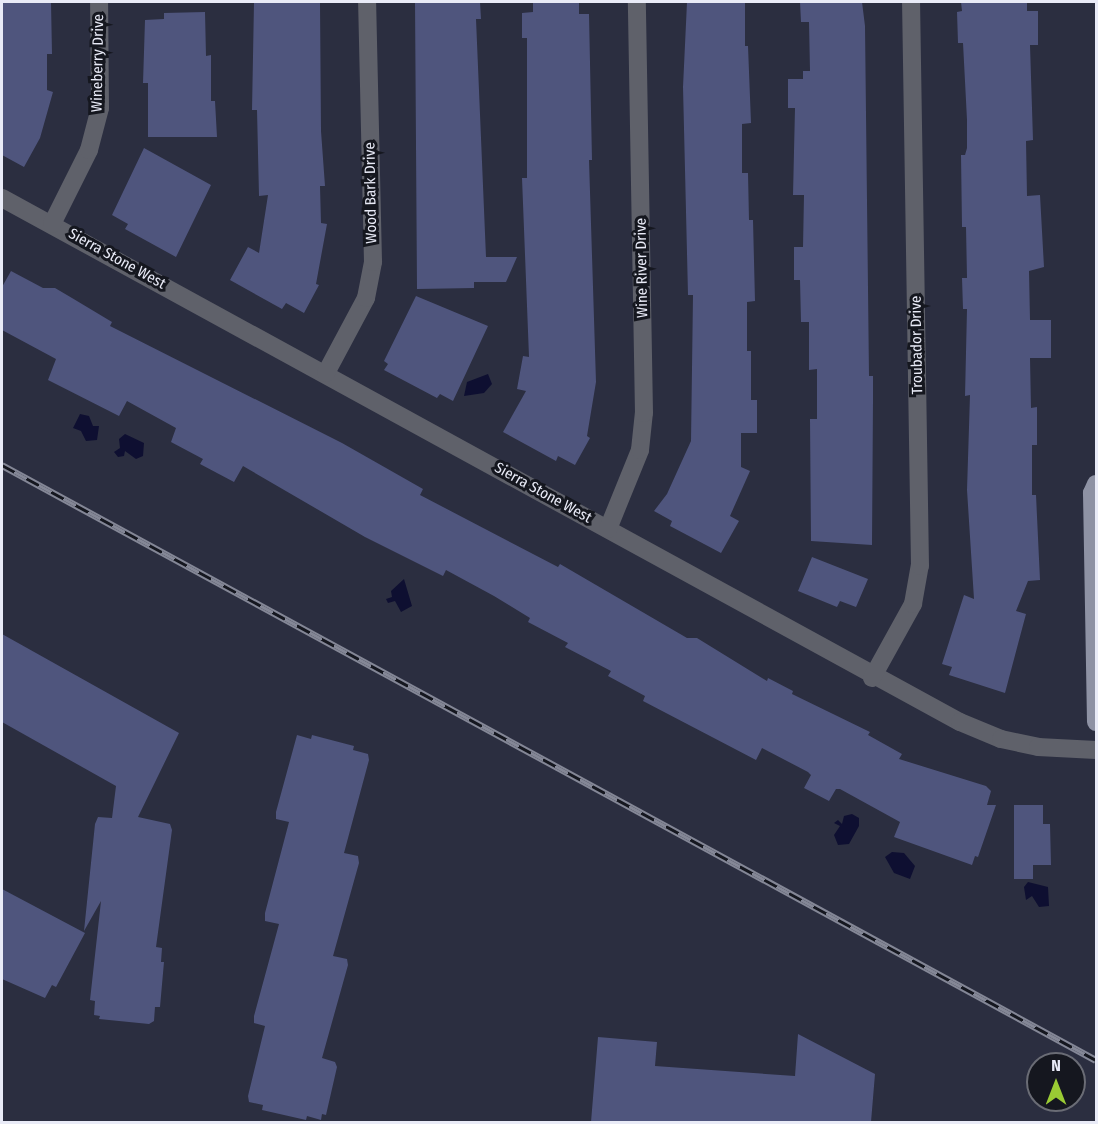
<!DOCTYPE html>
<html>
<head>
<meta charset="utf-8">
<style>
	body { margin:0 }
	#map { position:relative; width:1098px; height:1124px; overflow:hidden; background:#2b2e40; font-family:"Fira Sans Condensed",sans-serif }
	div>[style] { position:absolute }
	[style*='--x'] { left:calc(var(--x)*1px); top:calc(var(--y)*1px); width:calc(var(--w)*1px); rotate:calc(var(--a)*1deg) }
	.water>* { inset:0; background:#0e0f31 }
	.building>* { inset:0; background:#4f557d }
	.minor>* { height:18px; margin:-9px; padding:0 9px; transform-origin:9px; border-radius:9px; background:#5f616a }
	.major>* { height:18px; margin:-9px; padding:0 9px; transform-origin:9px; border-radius:9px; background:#8e92a4 }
	.rail>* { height:7px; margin-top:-3.5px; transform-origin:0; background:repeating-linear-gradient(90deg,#15171f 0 14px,#848796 0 28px); box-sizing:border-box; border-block:2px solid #848796 }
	span { translate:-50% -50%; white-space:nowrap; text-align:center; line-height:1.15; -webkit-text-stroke:6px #15171f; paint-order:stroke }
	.street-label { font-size:15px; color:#e9ebf7 }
	.frame { position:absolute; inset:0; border:3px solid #e9ebf7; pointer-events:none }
	.north { position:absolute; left:1026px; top:1052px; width:60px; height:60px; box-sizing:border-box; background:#15171f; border:2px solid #6a6c75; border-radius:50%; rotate:0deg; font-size:16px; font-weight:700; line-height:24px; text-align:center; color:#e9ebf7 }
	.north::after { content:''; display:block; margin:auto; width:21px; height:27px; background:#9acb34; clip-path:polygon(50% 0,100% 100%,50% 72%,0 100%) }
</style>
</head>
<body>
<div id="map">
	<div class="water">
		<i style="clip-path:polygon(488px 374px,492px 384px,484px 393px,464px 396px,467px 382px)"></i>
		<i style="clip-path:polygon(80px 414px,89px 416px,93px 426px,99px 426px,97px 440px,86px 441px,81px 431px,73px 428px)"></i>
		<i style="clip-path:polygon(125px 434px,144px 443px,143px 456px,136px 459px,125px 451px,124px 456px,118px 457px,114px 452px,120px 448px,119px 439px)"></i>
		<i style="clip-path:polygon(404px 579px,412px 606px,401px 612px,395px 601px,388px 603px,386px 599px,392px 597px,391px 591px)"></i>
		<i style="clip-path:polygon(852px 814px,859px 818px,859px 826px,849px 844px,838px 845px,834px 835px,840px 826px,834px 823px,838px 820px,842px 824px,844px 816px)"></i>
		<i style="clip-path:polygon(892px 852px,904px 853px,915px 866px,910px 879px,894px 873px,885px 857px)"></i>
		<i style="clip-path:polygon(1028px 882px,1048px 887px,1049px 906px,1039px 907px,1032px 896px,1026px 900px,1024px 887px)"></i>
	</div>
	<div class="building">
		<i style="clip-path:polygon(2px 2px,51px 2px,52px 54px,47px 54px,47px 90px,53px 92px,40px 138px,24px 167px,2px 155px)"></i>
		<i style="clip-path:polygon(254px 2px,320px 2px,321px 131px,325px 186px,320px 186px,321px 223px,327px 224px,316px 284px,319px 285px,304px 313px,286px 303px,282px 309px,230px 280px,248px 247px,259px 253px,268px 195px,259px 196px,257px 110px,252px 110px)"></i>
		<i style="clip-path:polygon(415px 2px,480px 2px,481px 19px,476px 19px,486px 257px,517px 257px,506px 282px,474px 282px,474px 288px,417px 289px)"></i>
		<i style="clip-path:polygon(533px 2px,579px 2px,579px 14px,589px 14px,592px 160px,589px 160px,596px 382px,587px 436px,590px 438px,575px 465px,558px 456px,556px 461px,503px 432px,526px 391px,517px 389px,523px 356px,529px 357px,522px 178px,527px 178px,527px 38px,522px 38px,522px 13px,533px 12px)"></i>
		<i style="clip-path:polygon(687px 2px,745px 2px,745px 46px,748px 46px,751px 123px,742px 124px,742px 173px,748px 173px,749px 220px,753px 220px,755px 301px,747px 302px,747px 351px,751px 351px,751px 400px,757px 400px,757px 433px,741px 433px,741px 467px,750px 471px,730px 516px,739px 521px,721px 553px,670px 526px,672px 521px,654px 511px,667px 494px,691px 441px,693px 295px,688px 295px,683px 87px)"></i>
		<i style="clip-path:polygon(800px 2px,862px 2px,865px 26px,869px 376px,873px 376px,873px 400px,872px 545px,811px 541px,810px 419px,817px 419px,817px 369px,809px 370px,809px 322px,801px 322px,800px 280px,794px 280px,794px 247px,803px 247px,804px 195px,793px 195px,795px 108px,788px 108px,788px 79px,803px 79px,803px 71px,810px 71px,809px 22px,801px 22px)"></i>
		<i style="clip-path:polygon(961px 2px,1027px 2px,1027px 11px,1038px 11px,1038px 45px,1030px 45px,1033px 140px,1026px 141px,1027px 196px,1040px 195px,1044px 267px,1029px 271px,1030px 320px,1051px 320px,1051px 358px,1030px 358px,1031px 408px,1037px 407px,1037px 445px,1032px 445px,1032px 495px,1036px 495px,1040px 580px,1028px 581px,1016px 611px,1026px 614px,1005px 693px,949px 675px,952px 667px,942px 664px,964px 595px,974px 599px,967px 490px,970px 395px,965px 396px,967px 309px,963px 309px,962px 278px,967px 278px,966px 227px,962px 227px,961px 155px,965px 155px,967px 148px,967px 120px,963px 43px,958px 43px,957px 12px,962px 11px)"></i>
		<i style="clip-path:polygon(205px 12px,206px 56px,211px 55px,211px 101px,215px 101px,217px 137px,148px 137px,148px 83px,143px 83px,145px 20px,164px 19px,164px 13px)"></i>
		<i style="clip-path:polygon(144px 148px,211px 185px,176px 257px,125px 229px,128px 224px,112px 215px)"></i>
		<i style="clip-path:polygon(11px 271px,43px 288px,55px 288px,72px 298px,112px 322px,110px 326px,342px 443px,423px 489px,420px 495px,558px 567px,560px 564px,687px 638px,697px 638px,767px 681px,768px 678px,793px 691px,792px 694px,870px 732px,868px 735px,902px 754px,899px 759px,986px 786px,991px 791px,987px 805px,996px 805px,978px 857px,975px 856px,972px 865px,894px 837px,900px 822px,840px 789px,836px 789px,829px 801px,804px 788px,811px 775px,808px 772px,762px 748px,756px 760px,643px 701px,645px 696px,608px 676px,611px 671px,565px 647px,568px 643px,528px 622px,530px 618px,494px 596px,446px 570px,443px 576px,365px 537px,243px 466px,234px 482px,200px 464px,203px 459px,171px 442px,176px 428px,127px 401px,119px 416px,48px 380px,56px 359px,2px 330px,2px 287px)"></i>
		<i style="clip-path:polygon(416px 296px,488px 326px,453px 401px,440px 394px,437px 398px,384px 370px,388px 364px,384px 361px)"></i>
		<i style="clip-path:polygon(812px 557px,868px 579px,856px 607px,840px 601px,837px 607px,798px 591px)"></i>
		<i style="clip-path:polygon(2px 634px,179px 733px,138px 817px,170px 824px,172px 830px,156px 947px,162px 948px,161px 962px,164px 962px,160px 1007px,155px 1007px,154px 1021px,149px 1024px,99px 1019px,100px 1016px,94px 1015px,95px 1001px,90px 1000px,101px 901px,84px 931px,95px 824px,98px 817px,112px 818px,116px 786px,2px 722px)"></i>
		<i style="clip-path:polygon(297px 735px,311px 739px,312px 735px,354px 746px,353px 750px,368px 754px,369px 760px,344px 853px,358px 856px,359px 863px,333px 956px,347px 959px,348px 965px,322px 1058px,335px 1062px,337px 1067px,326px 1115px,322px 1114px,321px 1120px,307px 1116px,306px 1120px,262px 1110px,263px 1105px,249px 1102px,248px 1096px,265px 1026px,254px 1023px,254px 1016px,279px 924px,265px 921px,265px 913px,289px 822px,276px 819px,276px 812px)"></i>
		<i style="clip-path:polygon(1014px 805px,1043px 805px,1043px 824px,1050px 824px,1051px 865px,1033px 865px,1033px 879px,1014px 879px)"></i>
		<i style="clip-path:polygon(2px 889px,85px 933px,56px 987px,52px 985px,45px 998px,2px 979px)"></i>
		<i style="clip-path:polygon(798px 1034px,875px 1074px,871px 1122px,591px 1122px,598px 1037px,657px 1042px,655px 1066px,795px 1076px)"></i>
	</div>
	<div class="minor">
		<i style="--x:2;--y:198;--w:1092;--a:28.68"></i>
		<i style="--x:960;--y:722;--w:44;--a:22.5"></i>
		<i style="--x:1001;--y:739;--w:38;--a:12"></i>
		<i style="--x:1038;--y:747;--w:58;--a:3"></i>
		<i style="--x:52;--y:224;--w:83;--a:-63.4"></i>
		<i style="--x:89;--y:150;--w:43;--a:-75.3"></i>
		<i style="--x:100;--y:108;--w:106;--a:-90.5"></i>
		<i style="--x:326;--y:373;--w:85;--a:-61.9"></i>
		<i style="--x:366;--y:298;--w:37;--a:-79"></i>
		<i style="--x:373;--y:262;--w:260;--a:-91.3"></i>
		<i style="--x:608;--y:529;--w:85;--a:-67.9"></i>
		<i style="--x:640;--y:450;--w:37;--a:-84"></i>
		<i style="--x:644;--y:413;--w:411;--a:-91"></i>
		<i style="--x:872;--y:678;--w:85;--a:-61"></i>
		<i style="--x:913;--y:604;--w:39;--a:-80"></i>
		<i style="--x:920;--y:566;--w:564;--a:-90.91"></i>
	</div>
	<div class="major">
		<i style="--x:1096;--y:484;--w:10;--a:114"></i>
		<i style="--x:1092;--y:493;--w:229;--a:89"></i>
	</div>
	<div class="rail">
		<i style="--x:2;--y:465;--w:1245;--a:28.54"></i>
	</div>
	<div class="street-label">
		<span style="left:98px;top:63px;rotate:-89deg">Wineberry Drive</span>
		<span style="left:371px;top:193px;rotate:-91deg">Wood Bark Drive</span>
		<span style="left:117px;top:259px;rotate:29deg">Sierra Stone West</span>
		<span style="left:642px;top:268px;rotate:-91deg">Wine River Drive</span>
		<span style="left:917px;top:345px;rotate:-91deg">Troubador Drive</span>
		<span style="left:543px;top:493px;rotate:29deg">Sierra Stone West</span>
	</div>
	<div class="frame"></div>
	<div class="north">N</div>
</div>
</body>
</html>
